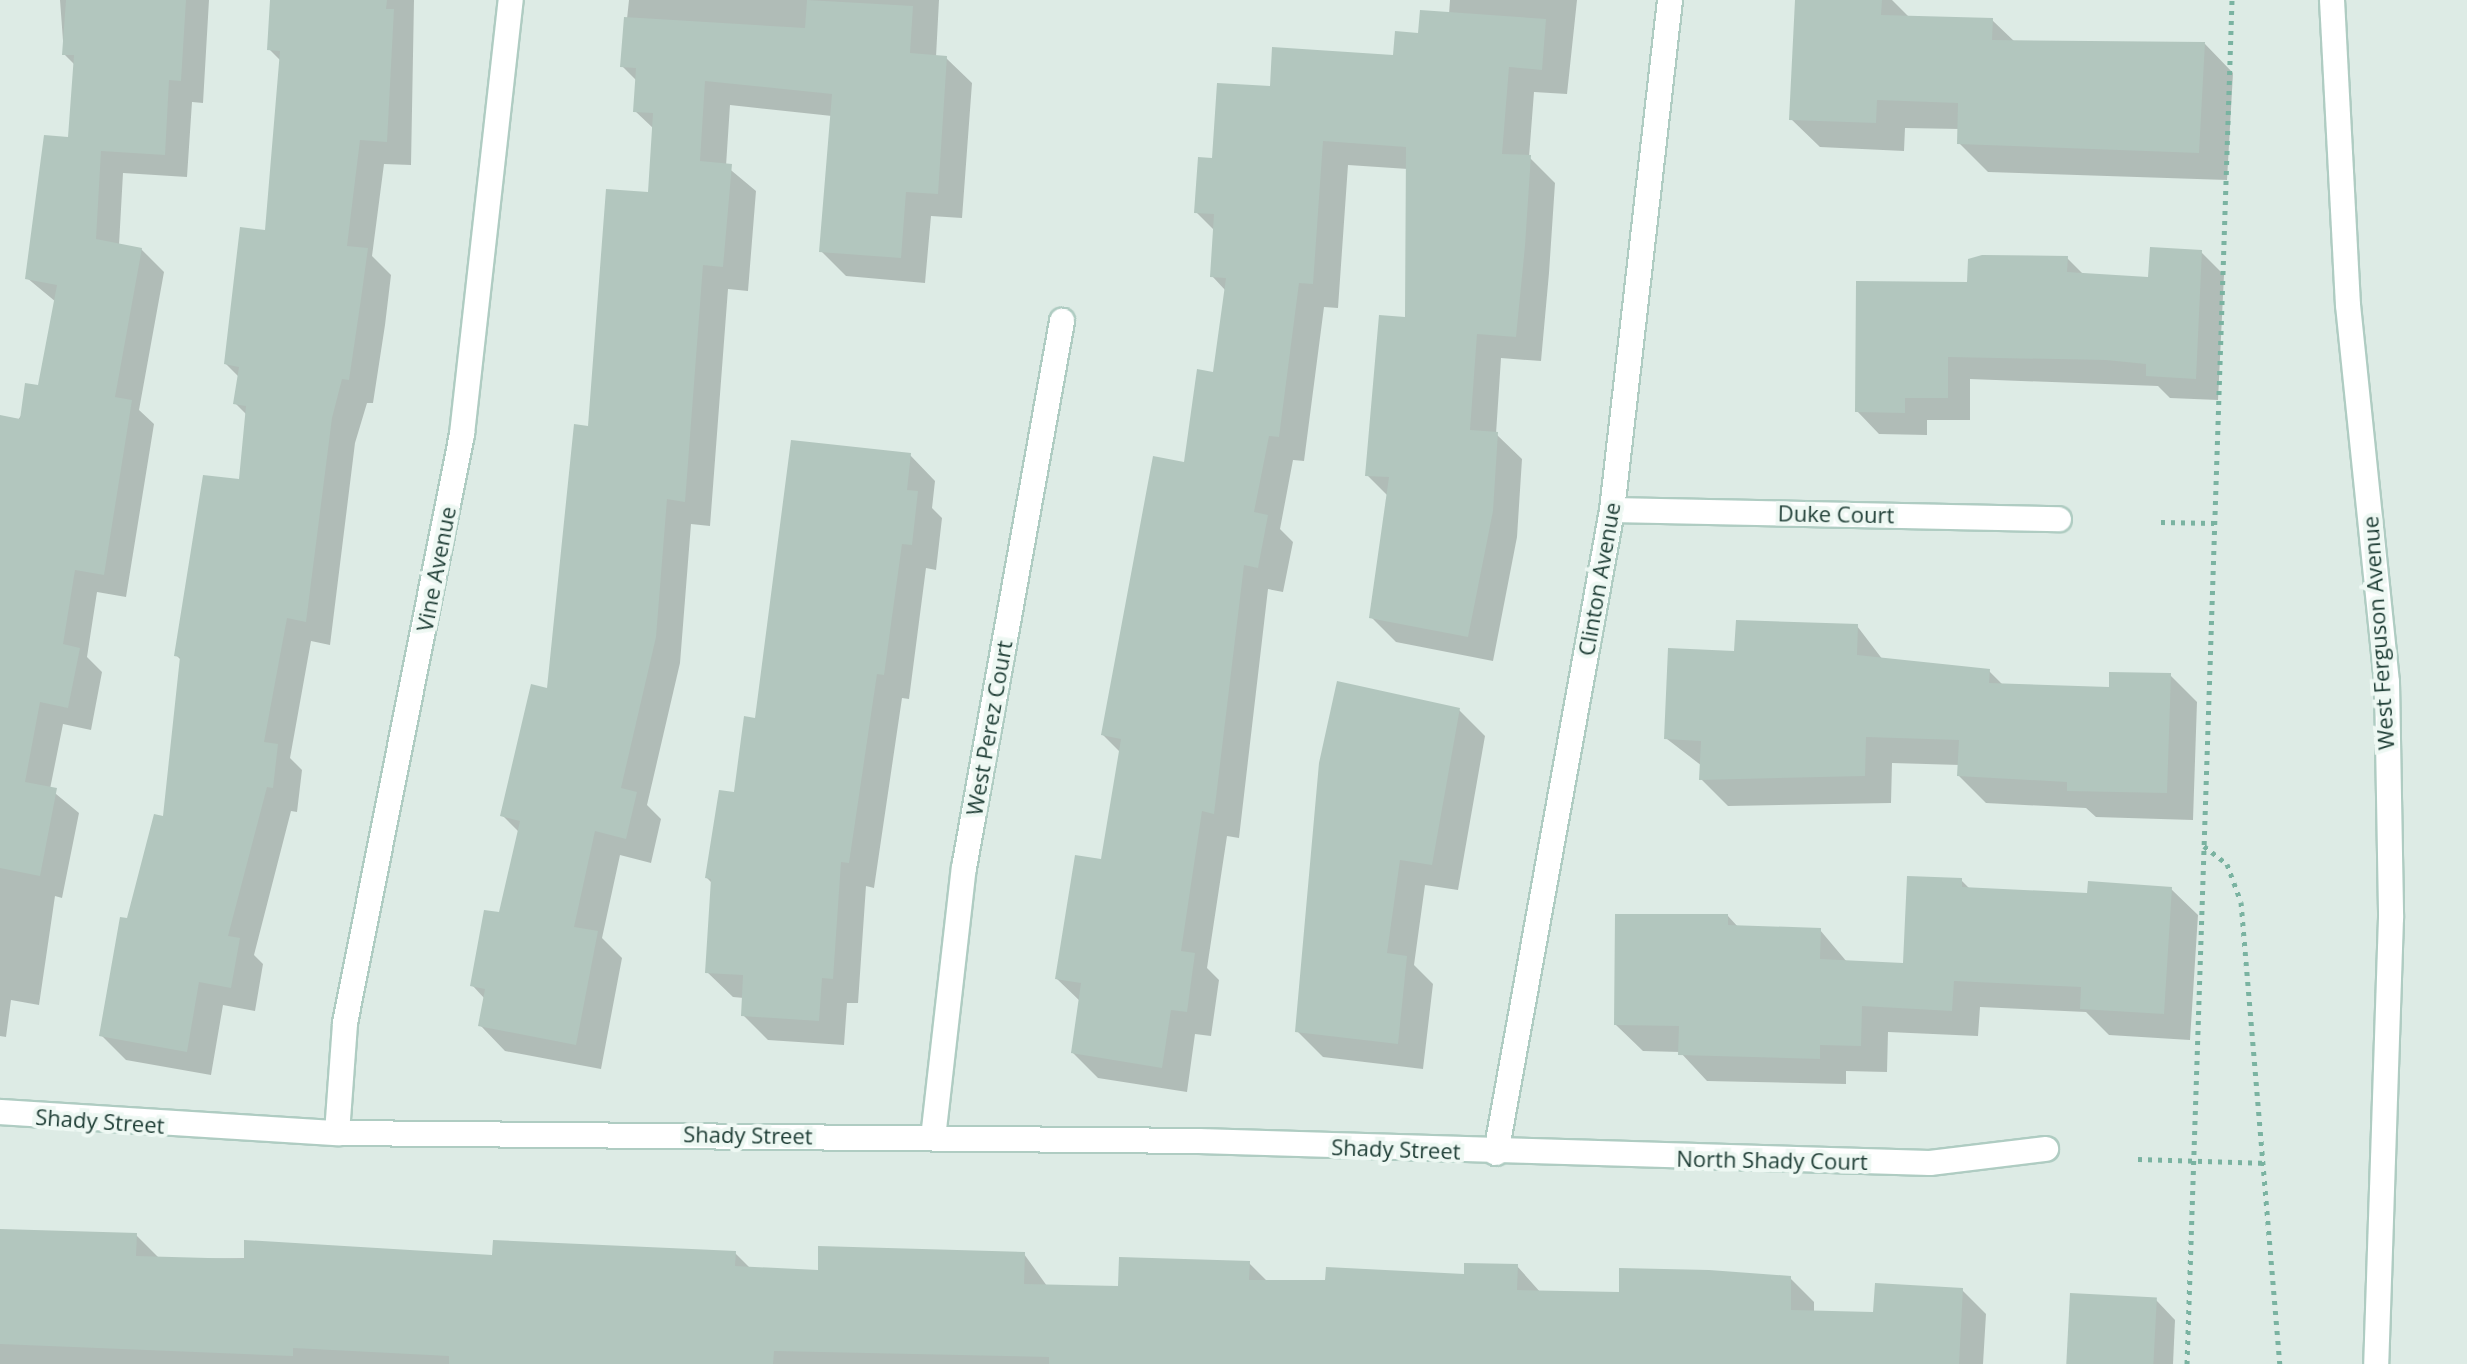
<!DOCTYPE html>
<html>
<head>
<meta charset="utf-8">
<style>
	body { margin:0 }
	#map { position:relative; width:2467px; height:1364px; overflow:hidden; background:#ddebe5; font-family:"Open Sans",sans-serif }
	div>[style] { position:absolute }
	[style*='--x'] { left:calc(var(--x)*1px); top:calc(var(--y)*1px); width:calc(var(--w)*1px); rotate:calc(var(--a)*1deg) }
	.shadow>* { inset:0; background:#0003 }
	.building>* { inset:0; background:#b2c6be; transform-origin:0 0 }
	.path>* { height:5px; margin-top:-2.5px; transform-origin:0; background:repeating-linear-gradient(90deg,#7ab3a1 0 4px,transparent 0 10px) }
	.roads { filter:drop-shadow(2px 0 #afccc2) drop-shadow(-2px 0 #afccc2) drop-shadow(0 2px #afccc2) drop-shadow(0 -2px #afccc2) }
	.street>* { height:24px; margin:-12px; padding:0 12px; transform-origin:12px; border-radius:12px; background:#fff }
	.secondary>* { height:24px; margin:-12px; padding:0 12px; transform-origin:12px; border-radius:12px; background:#fff }
	span { translate:-50% -50%; white-space:nowrap; text-align:center; line-height:1.15; -webkit-text-stroke:8px #eef8f3; paint-order:stroke }
	.street-label { font-size:22px; color:#1d3c34 }
</style>
</head>
<body>
<div id="map">
	<div class="shadow">
		<i style="clip-path:polygon(60px 0,209px 0,203px 103px,192px 102px,187px 177px,123px 173px,119px 245px,141px 249px,164px 272px,139px 410px,154px 424px,126px 597px,97px 592px,87px 657px,102px 672px,91px 730px,63px 724px,50px 789px,79px 813px,62px 898px,55px 896px,39px 1005px,11px 1000px,6px 1037px,0 1036px,0 446px,40px 388px,56px 302px,27px 278px,70px 139px,75px 65px,64px 54px)"></i>
		<i style="clip-path:polygon(273px 0,414px 0,411px 165px,384px 164px,372px 256px,391px 275px,385px 325px,373px 403px,367px 403px,355px 443px,330px 645px,311px 641px,290px 758px,302px 770px,297px 812px,291px 811px,254px 955px,263px 964px,255px 1011px,223px 1005px,211px 1075px,126px 1060px,102px 1036px,129px 920px,165px 819px,182px 661px,176px 655px,241px 481px,247px 415px,236px 404px,239px 377px,226px 364px,267px 232px,282px 62px,269px 49px)"></i>
		<i style="clip-path:polygon(629px 0,939px 0,936px 57px,946px 58px,972px 83px,962px 218px,931px 216px,925px 283px,846px 276px,821px 251px,832px 116px,730px 105px,726px 166px,756px 191px,748px 291px,728px 289px,710px 526px,691px 524px,680px 663px,647px 805px,661px 819px,651px 863px,620px 855px,602px 938px,622px 958px,601px 1069px,505px 1051px,480px 1025px,485px 999px,472px 985px,500px 915px,519px 832px,502px 815px,549px 690px,590px 429px,650px 194px,654px 129px,635px 111px,637px 81px,622px 66px)"></i>
		<i style="clip-path:polygon(1450px 0,1577px 0,1567px 94px,1534px 92px,1529px 157px,1555px 183px,1549px 273px,1541px 361px,1501px 358px,1496px 434px,1522px 459px,1517px 537px,1493px 661px,1396px 642px,1371px 617px,1388px 496px,1367px 475px,1407px 319px,1408px 169px,1348px 165px,1338px 308px,1324px 307px,1304px 461px,1293px 460px,1280px 529px,1293px 542px,1283px 592px,1268px 589px,1239px 838px,1227px 836px,1207px 968px,1219px 980px,1211px 1036px,1195px 1034px,1187px 1092px,1098px 1078px,1073px 1053px,1081px 1002px,1057px 979px,1103px 861px,1120px 752px,1103px 735px,1215px 374px,1226px 291px,1212px 276px,1215px 231px,1196px 212px,1214px 160px,1272px 89px,1395px 57px,1449px 14px)"></i>
		<i style="clip-path:polygon(1797px 0,1892px 0,1910px 18px,1992px 20px,2015px 42px,2205px 44px,2233px 73px,2227px 180px,1988px 172px,1959px 143px,1960px 129px,1905px 128px,1904px 151px,1820px 147px,1791px 119px)"></i>
		<i style="clip-path:polygon(2201px 252px,2224px 275px,2218px 400px,2170px 398px,2158px 386px,1970px 379px,1970px 420px,1927px 420px,1927px 435px,1879px 434px,1857px 411px,1969px 284px,2067px 258px,2084px 275px,2150px 279px)"></i>
		<i style="clip-path:polygon(910px 455px,935px 481px,932px 508px,942px 518px,936px 570px,926px 568px,909px 699px,902px 698px,874px 888px,866px 886px,858px 1003px,847px 1003px,844px 1045px,768px 1040px,743px 1015px,744px 998px,733px 997px,707px 972px,713px 884px,707px 878px,757px 720px)"></i>
		<i style="clip-path:polygon(1857px 626px,1883px 660px,1989px 671px,2004px 686px,2111px 689px,2170px 675px,2197px 702px,2193px 820px,2096px 817px,2086px 808px,1986px 803px,1959px 776px,1960px 765px,1892px 763px,1891px 803px,1728px 806px,1701px 779px,1702px 766px,1667px 739px,1736px 654px)"></i>
		<i style="clip-path:polygon(1459px 710px,1485px 736px,1458px 890px,1425px 885px,1414px 965px,1433px 984px,1423px 1069px,1323px 1057px,1297px 1031px)"></i>
		<i style="clip-path:polygon(1961px 880px,1971px 890px,2089px 895px,2171px 889px,2198px 915px,2190px 1040px,2109px 1035px,2086px 1012px,1980px 1007px,1978px 1036px,1888px 1032px,1887px 1072px,1846px 1071px,1846px 1084px,1707px 1081px,1680px 1052px,1643px 1051px,1616px 1025px,1728px 916px,1739px 928px,1820px 930px,1847px 962px,1905px 965px)"></i>
		<i style="clip-path:polygon(0 1230px,136px 1235px,160px 1259px,735px 1253px,751px 1269px,820px 1272px,1024px 1254px,1047px 1286px,1119px 1288px,1249px 1263px,1268px 1282px,1466px 1276px,1517px 1266px,1541px 1293px,1621px 1294px,1790px 1278px,1814px 1302px,1814px 1313px,1875px 1314px,1962px 1290px,1986px 1314px,1983px 1364px,0 1364px)"></i>
		<i style="clip-path:polygon(2156px 1300px,2175px 1320px,2173px 1364px,2068px 1364px)"></i>
	</div>
	<div class="building">
		<i style="clip-path:polygon(66px 0,186px 0,181px 81px,169px 80px,165px 155px,101px 151px,96px 239px,142px 248px,115px 397px,132px 400px,104px 575px,75px 570px,63px 644px,80px 648px,68px 708px,40px 702px,25px 782px,57px 788px,40px 876px,0 868px,0 415px,20px 419px,25px 383px,38px 385px,57px 285px,25px 279px,44px 135px,68px 137px,74px 55px,62px 55px)"></i>
		<i style="clip-path:polygon(270px 0,387px 0,386px 9px,394px 9px,387px 142px,360px 140px,347px 246px,368px 248px,361px 299px,349px 380px,342px 379px,332px 418px,306px 622px,287px 618px,264px 742px,278px 744px,273px 788px,267px 787px,228px 936px,240px 938px,231px 988px,199px 982px,187px 1052px,99px 1036px,120px 917px,127px 918px,154px 814px,163px 816px,180px 657px,174px 656px,203px 475px,239px 479px,246px 406px,233px 404px,239px 367px,224px 364px,240px 227px,265px 230px,280px 51px,267px 50px)"></i>
		<i style="clip-path:polygon(807px 0,913px 6px,910px 53px,947px 56px,938px 194px,906px 192px,901px 258px,819px 252px,832px 94px,705px 81px,700px 161px,732px 164px,723px 267px,703px 265px,685px 502px,667px 499px,656px 637px,621px 788px,637px 792px,626px 839px,595px 831px,574px 927px,598px 931px,576px 1045px,478px 1026px,485px 989px,470px 986px,484px 910px,499px 912px,520px 821px,500px 816px,531px 684px,547px 688px,574px 424px,588px 426px,606px 189px,648px 192px,653px 113px,633px 112px,636px 68px,620px 67px,624px 17px,805px 28px)"></i>
		<i style="clip-path:polygon(1795px 0,1882px 0,1881px 15px,1993px 18px,1992px 40px,2205px 42px,2199px 153px,1957px 144px,1958px 103px,1877px 100px,1876px 123px,1789px 120px)"></i>
		<i style="clip-path:polygon(1420px 10px,1546px 19px,1542px 70px,1509px 67px,1502px 154px,1531px 155px,1525px 246px,1516px 337px,1477px 334px,1470px 430px,1498px 432px,1493px 511px,1468px 637px,1369px 618px,1389px 477px,1365px 476px,1379px 315px,1405px 317px,1406px 147px,1323px 141px,1313px 284px,1299px 283px,1279px 437px,1269px 436px,1254px 512px,1268px 515px,1258px 568px,1244px 565px,1214px 814px,1202px 811px,1181px 951px,1195px 953px,1187px 1012px,1171px 1010px,1162px 1068px,1071px 1053px,1081px 983px,1055px 979px,1075px 855px,1101px 859px,1121px 739px,1101px 735px,1153px 456px,1184px 462px,1197px 369px,1213px 372px,1226px 278px,1210px 277px,1214px 214px,1194px 213px,1198px 157px,1212px 158px,1217px 83px,1270px 86px,1272px 47px,1393px 55px,1395px 31px,1418px 33px)"></i>
		<i style="clip-path:polygon(2150px 247px,2202px 250px,2196px 379px,2146px 376px,2146px 364px,2106px 360px,1948px 357px,1948px 398px,1905px 398px,1905px 413px,1855px 412px,1856px 281px,1967px 282px,1968px 259px,1982px 255px,2068px 256px,2067px 272px,2148px 277px)"></i>
		<i style="clip-path:polygon(791px 440px,911px 453px,907px 490px,918px 491px,912px 545px,902px 544px,884px 675px,877px 674px,849px 863px,841px 862px,833px 979px,822px 978px,819px 1021px,741px 1016px,743px 975px,705px 973px,711px 879px,705px 878px,719px 790px,734px 792px,744px 716px,755px 718px)"></i>
		<i style="clip-path:polygon(1736px 620px,1858px 624px,1857px 655px,1990px 669px,1989px 683px,2109px 687px,2109px 672px,2171px 673px,2167px 793px,2067px 791px,2067px 782px,1957px 776px,1959px 740px,1866px 737px,1865px 776px,1699px 780px,1701px 741px,1664px 739px,1668px 648px,1734px 651px)"></i>
		<i style="clip-path:polygon(1337px 681px,1460px 708px,1432px 865px,1400px 860px,1387px 953px,1407px 956px,1398px 1044px,1295px 1032px,1319px 763px)"></i>
		<i style="clip-path:polygon(1907px 876px,1962px 878px,1962px 887px,2087px 893px,2088px 881px,2172px 887px,2164px 1014px,2080px 1009px,2081px 987px,1954px 981px,1952px 1011px,1862px 1006px,1861px 1046px,1820px 1045px,1820px 1059px,1678px 1055px,1679px 1026px,1614px 1025px,1615px 914px,1728px 914px,1728px 925px,1821px 928px,1820px 959px,1903px 963px)"></i>
		<i style="clip-path:polygon(0 1229px,137px 1233px,136px 1256px,244px 1259px,244px 1240px,492px 1255px,493px 1240px,736px 1251px,735px 1266px,818px 1270px,818px 1246px,1025px 1252px,1024px 1284px,1118px 1286px,1119px 1257px,1250px 1261px,1249px 1280px,1325px 1280px,1326px 1267px,1464px 1274px,1464px 1263px,1518px 1264px,1517px 1290px,1619px 1292px,1619px 1268px,1709px 1270px,1791px 1276px,1791px 1310px,1873px 1312px,1875px 1283px,1963px 1288px,1959px 1364px,1049px 1364px,1049px 1357px,774px 1351px,773px 1364px,449px 1364px,449px 1356px,293px 1348px,293px 1356px,0 1344px)"></i>
		<i style="left:2070px;top:1293px;width:87px;height:71px;rotate:3deg"></i>
	</div>
	<div class="path">
		<i style="--x:2161;--y:522;--w:53;--a:1.1"></i>
		<i style="--x:2204;--y:846;--w:29;--a:38"></i>
		<i style="--x:2227;--y:864;--w:40;--a:69.8"></i>
		<i style="--x:2241;--y:902;--w:464;--a:85.2"></i>
		<i style="--x:2138;--y:1159;--w:130;--a:1.8"></i>
		<i style="--x:2187;--y:1364;--w:1365;--a:-88.11"></i>
	</div>
	<div class="roads">
		<div class="street">
			<i style="--x:1612;--y:510;--w:447;--a:1.2"></i>
			<i style="--x:0;--y:1112;--w:338;--a:3.6"></i>
			<i style="--x:337;--y:1133;--w:862;--a:0.53"></i>
			<i style="--x:1199;--y:1141;--w:731;--a:1.72"></i>
			<i style="--x:1930;--y:1163;--w:117;--a:-6.9"></i>
			<i style="--x:337;--y:1133;--w:110;--a:-85.8"></i>
			<i style="--x:345;--y:1023;--w:601;--a:-78.76"></i>
			<i style="--x:462;--y:434;--w:437;--a:-83.6"></i>
			<i style="--x:933;--y:1138;--w:272;--a:-83.5"></i>
			<i style="--x:964;--y:868;--w:556;--a:-79.84"></i>
			<i style="--x:1496;--y:1153;--w:653;--a:-79.77"></i>
			<i style="--x:1612;--y:510;--w:513;--a:-83.51"></i>
		</div>
		<div class="secondary">
			<i style="--x:2332;--y:0;--w:305;--a:87"></i>
			<i style="--x:2348;--y:305;--w:379;--a:84.1"></i>
			<i style="--x:2387;--y:682;--w:236;--a:89"></i>
			<i style="--x:2391;--y:918;--w:446;--a:91.9"></i>
		</div>
	</div>
	<div class="street-label">
		<span style="left:1836px;top:514px;rotate:1deg">Duke Court</span>
		<span style="left:436px;top:569px;rotate:-79deg">Vine Avenue</span>
		<span style="left:1599px;top:579px;rotate:-80deg">Clinton Avenue</span>
		<span style="left:2378px;top:633px;rotate:-94deg">West Ferguson Avenue</span>
		<span style="left:989px;top:728px;rotate:-80deg">West Perez Court</span>
		<span style="left:100px;top:1121px;rotate:4deg">Shady Street</span>
		<span style="left:748px;top:1135px;rotate:1deg">Shady Street</span>
		<span style="left:1396px;top:1149px;rotate:2deg">Shady Street</span>
		<span style="left:1772px;top:1160px;rotate:1deg">North Shady Court</span>
	</div>
</div>
</body>
</html>
